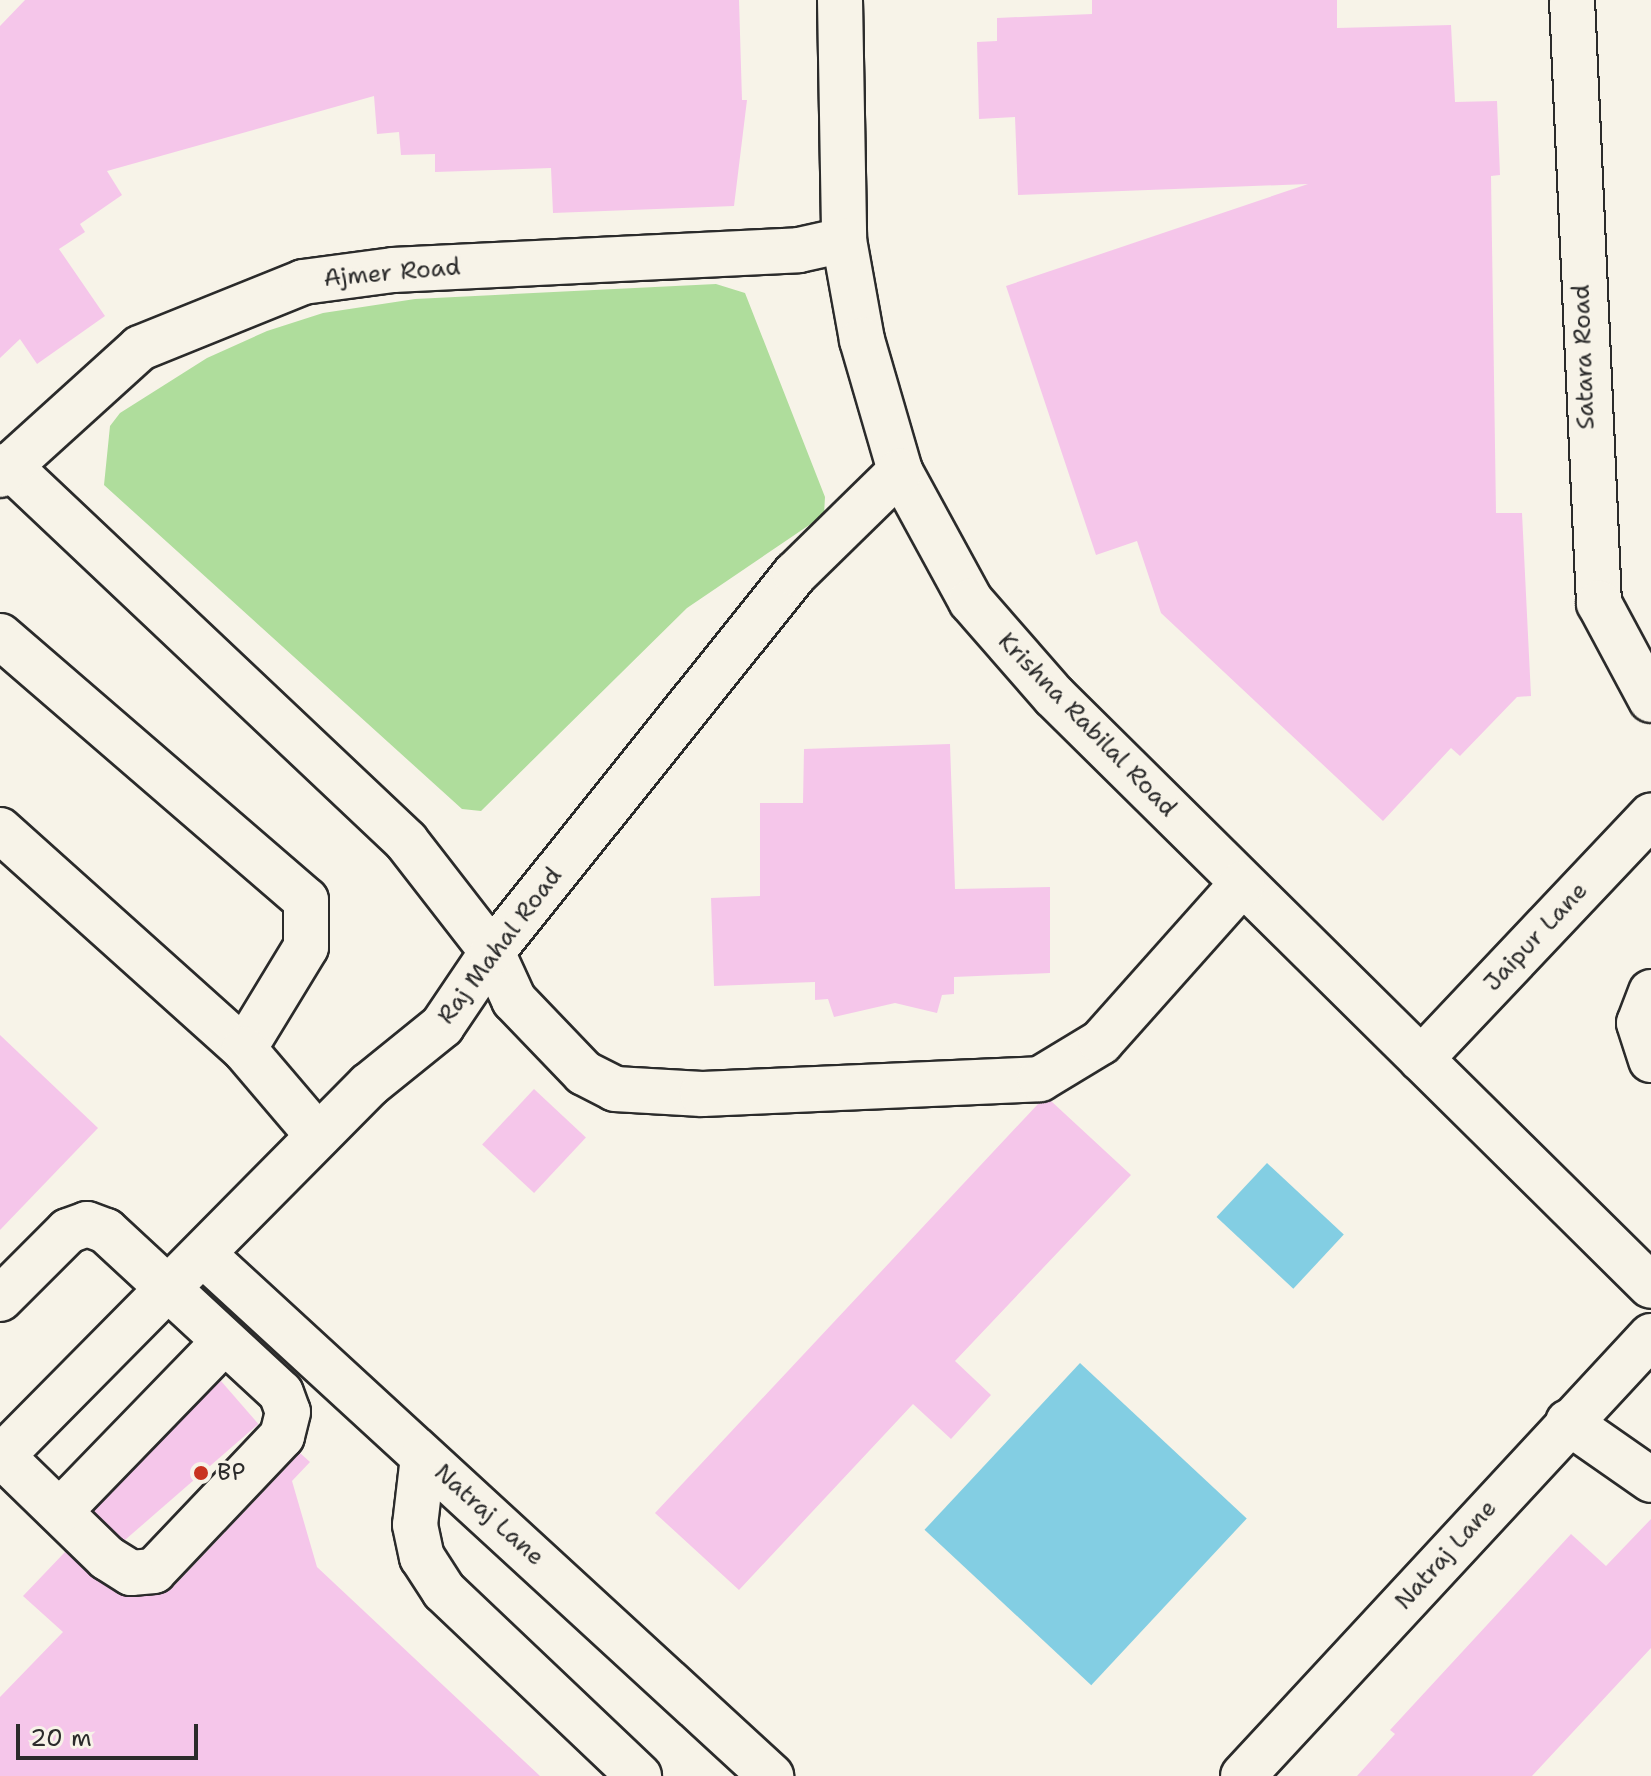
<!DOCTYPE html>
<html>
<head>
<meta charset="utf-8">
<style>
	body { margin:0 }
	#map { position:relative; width:1651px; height:1776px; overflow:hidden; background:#f7f3e8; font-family:"Shantell Sans",sans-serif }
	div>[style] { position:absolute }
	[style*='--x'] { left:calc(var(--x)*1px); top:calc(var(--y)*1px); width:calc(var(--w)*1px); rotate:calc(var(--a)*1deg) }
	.green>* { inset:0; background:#afdd9c }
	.water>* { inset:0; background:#83cee3; transform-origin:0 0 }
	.building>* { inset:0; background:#f5c6ea; transform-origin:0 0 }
	.roads { filter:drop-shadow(2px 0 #2b2b2b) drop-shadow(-2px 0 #2b2b2b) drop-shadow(0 2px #2b2b2b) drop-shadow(0 -2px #2b2b2b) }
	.minor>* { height:44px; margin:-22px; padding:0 22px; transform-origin:22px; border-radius:22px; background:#f7f3e8 }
	.dots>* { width:22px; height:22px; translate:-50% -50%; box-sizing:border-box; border:4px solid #f7f3e8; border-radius:50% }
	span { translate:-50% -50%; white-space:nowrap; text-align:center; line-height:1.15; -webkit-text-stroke:6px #f7f3e8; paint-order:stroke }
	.street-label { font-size:24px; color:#2b2b2b }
	.poi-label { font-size:24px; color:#2b2b2b }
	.left { translate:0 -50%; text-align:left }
	.scale { position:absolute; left:16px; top:1724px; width:182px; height:36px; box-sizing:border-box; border:4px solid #2b2b2b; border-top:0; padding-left:10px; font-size:24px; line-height:28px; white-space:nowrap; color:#2b2b2b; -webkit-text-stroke:6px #f7f3e8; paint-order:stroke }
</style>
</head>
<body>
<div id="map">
	<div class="green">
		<i style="clip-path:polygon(716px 284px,745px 293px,825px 497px,824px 515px,687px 608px,481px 811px,462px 809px,104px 485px,110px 426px,120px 413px,207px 358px,267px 331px,323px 313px,415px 299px)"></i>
	</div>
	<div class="water">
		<i style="left:1267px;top:1163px;width:105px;height:74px;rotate:43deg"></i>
		<i style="left:1080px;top:1363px;width:228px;height:228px;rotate:43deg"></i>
	</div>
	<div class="building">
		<i style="clip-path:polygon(25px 0,739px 0,742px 100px,747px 100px,734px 206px,553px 213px,551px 168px,435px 172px,435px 154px,401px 155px,399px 132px,377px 134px,374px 96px,107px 171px,122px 195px,80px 224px,85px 232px,59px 249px,105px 316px,37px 364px,20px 339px,0 358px,0 26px)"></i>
		<i style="clip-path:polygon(1092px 0,1337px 0,1337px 28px,1451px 25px,1455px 102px,1497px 101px,1500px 175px,1491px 176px,1496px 513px,1522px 513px,1531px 696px,1517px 697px,1460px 756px,1451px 748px,1383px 821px,1161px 613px,1137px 541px,1096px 555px,1006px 286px,1308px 184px,1018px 195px,1015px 117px,979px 119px,977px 42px,997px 41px,997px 18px,1092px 14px)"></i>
		<i style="clip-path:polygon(950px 744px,955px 889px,1050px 887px,1050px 973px,954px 977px,954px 994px,942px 995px,937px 1013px,895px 1003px,834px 1017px,828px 999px,815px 1000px,815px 982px,714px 986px,711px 898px,760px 896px,760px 803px,803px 803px,804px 749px)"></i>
		<i style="clip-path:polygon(0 1035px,98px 1128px,0 1230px)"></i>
		<i style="left:534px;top:1089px;width:71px;height:76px;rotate:43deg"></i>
		<i style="clip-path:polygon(1051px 1101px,1131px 1175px,955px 1361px,991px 1395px,951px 1439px,913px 1404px,739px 1590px,655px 1513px,1038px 1104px)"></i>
		<i style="left:221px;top:1381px;width:57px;height:181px;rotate:49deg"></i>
		<i style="clip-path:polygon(300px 1453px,310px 1462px,292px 1481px,317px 1567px,540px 1776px,0 1776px,0 1697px,63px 1632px,23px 1596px,65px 1552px,119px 1595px,171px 1589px)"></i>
		<i style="clip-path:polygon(1651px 1519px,1651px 1648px,1532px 1776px,1357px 1776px,1395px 1734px,1390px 1730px,1571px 1534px,1606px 1566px)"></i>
	</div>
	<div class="roads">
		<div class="minor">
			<i style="--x:840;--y:0;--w:240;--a:89"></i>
			<i style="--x:844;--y:240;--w:102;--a:79.8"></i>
			<i style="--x:862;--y:340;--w:136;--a:73.8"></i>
			<i style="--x:900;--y:471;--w:148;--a:61.4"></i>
			<i style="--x:971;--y:601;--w:126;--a:48.9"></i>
			<i style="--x:1054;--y:696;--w:839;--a:44.66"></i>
			<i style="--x:1572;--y:0;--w:604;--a:87.44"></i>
			<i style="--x:1599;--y:603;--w:110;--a:61.8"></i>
			<i style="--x:8;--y:465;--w:548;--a:43.37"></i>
			<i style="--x:406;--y:841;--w:140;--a:52.2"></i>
			<i style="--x:492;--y:952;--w:53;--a:65.4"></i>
			<i style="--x:514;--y:1000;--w:101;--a:46.2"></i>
			<i style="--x:584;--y:1073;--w:35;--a:27"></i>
			<i style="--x:615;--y:1089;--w:87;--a:3.3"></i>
			<i style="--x:702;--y:1094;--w:338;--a:-2.5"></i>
			<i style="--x:1040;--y:1079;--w:71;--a:-31.2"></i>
			<i style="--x:1101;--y:1042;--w:212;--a:-48.3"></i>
			<i style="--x:0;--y:475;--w:189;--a:-42.2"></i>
			<i style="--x:140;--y:348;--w:176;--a:-22"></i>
			<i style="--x:303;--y:282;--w:91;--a:-7.6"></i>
			<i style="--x:393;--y:270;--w:406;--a:-2.8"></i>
			<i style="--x:799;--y:250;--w:46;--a:-12.5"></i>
			<i style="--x:0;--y:636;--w:404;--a:40.8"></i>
			<i style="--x:306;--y:900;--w:47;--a:90"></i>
			<i style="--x:306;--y:947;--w:119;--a:121.3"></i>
			<i style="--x:0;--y:830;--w:328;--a:41.9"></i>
			<i style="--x:244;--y:1049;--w:114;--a:49.6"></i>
			<i style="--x:1651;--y:992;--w:33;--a:111"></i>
			<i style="--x:1639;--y:1023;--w:39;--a:72"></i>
			<i style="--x:1421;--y:1059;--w:335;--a:-46.6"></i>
			<i style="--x:205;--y:1256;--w:769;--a:42.57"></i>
			<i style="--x:0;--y:1299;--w:96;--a:-45"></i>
			<i style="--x:68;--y:1231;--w:20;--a:-20"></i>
			<i style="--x:87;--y:1224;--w:20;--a:20"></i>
			<i style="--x:106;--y:1231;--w:238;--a:42.8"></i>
			<i style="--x:281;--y:1393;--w:20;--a:70"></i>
			<i style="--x:288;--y:1412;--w:25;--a:104"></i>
			<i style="--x:282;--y:1436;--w:186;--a:133.5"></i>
			<i style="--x:154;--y:1571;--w:23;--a:175"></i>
			<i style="--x:131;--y:1573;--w:28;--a:-148"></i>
			<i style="--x:107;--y:1558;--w:146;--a:-135.8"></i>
			<i style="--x:1568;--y:1422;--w:101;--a:34.9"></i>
			<i style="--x:423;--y:1457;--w:68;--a:96.7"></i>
			<i style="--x:415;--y:1525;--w:33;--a:78"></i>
			<i style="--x:422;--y:1557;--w:40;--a:57.1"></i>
			<i style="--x:444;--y:1591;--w:269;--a:43.5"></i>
			<i style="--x:0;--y:1458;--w:525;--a:-45.31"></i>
			<i style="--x:369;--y:1085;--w:94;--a:-38.9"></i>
			<i style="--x:442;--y:1026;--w:89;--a:-56"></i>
			<i style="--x:492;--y:952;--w:484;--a:-51.3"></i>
			<i style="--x:795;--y:574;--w:147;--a:-44.4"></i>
			<i style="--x:60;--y:1511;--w:234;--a:-45.9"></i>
			<i style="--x:1243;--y:1776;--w:600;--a:-47.16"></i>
		</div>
	</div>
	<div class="dots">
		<i style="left:201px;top:1473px;background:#c8321e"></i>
	</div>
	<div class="street-label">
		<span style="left:392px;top:273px;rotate:-5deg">Ajmer Road</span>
		<span style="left:1584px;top:357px;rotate:-92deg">Satara Road</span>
		<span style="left:1087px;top:725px;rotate:46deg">Krishna Rabilal Road</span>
		<span style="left:1536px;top:937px;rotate:-47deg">Jaipur Lane</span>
		<span style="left:500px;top:946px;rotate:-53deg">Raj Mahal Road</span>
		<span style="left:489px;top:1515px;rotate:42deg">Natraj Lane</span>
		<span style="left:1446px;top:1555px;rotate:-48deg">Natraj Lane</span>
	</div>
	<div class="poi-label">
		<span class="left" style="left:217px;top:1473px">BP</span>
	</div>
	<div class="scale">20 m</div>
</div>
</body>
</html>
